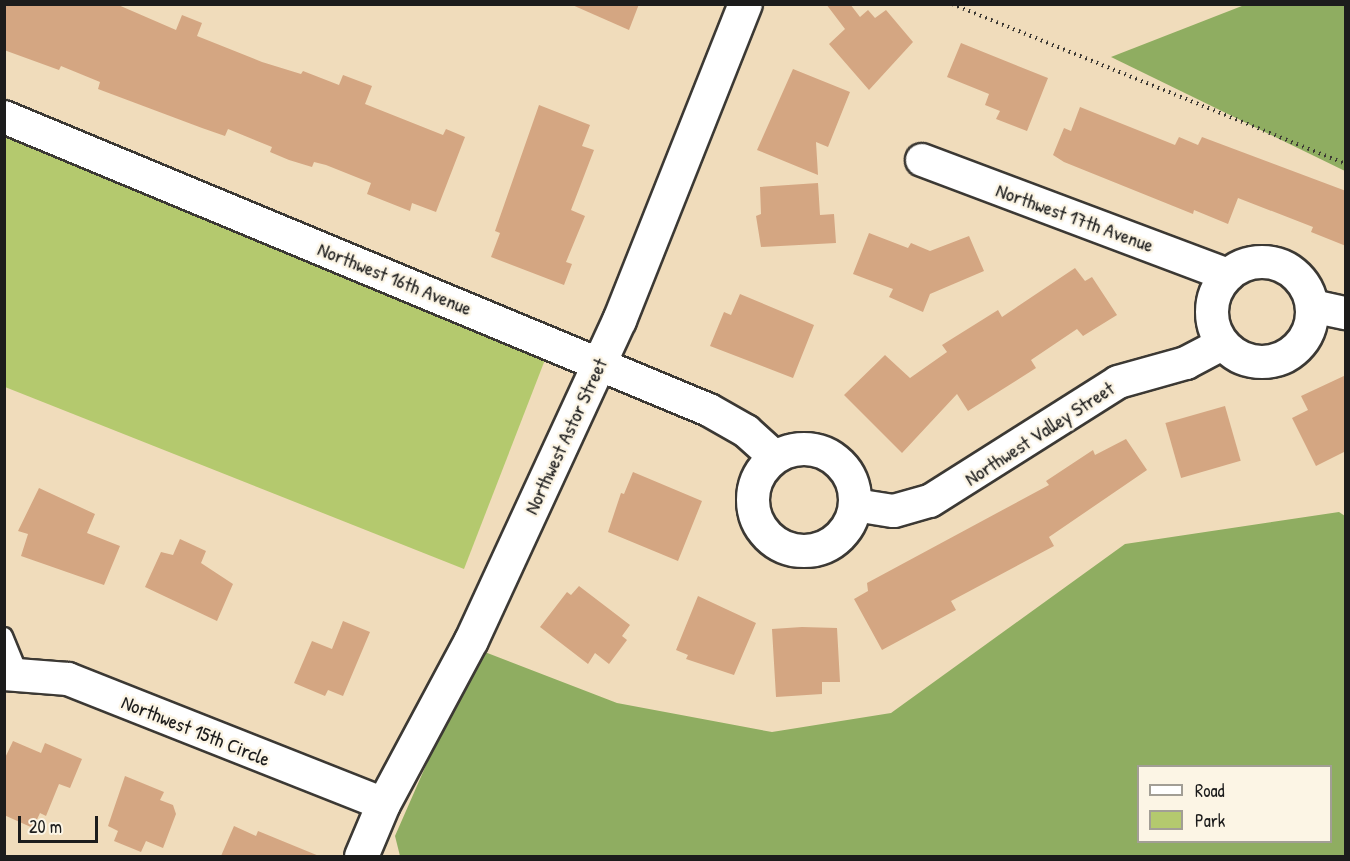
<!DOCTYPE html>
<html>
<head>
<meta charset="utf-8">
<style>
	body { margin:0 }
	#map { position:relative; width:1350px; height:861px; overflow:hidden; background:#f0dcbb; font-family:"Patrick Hand",sans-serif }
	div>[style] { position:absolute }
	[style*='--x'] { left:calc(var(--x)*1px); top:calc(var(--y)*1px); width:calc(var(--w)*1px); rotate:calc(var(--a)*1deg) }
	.green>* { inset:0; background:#b4c96e }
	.forest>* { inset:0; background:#8fad61 }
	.building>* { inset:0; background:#d4a682; transform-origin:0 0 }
	.path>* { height:4px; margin-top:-2px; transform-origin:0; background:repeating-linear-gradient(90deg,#3c3934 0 1.5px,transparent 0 6px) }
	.roads { filter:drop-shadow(2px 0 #3c3934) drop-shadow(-2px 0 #3c3934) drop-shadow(0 2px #3c3934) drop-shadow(0 -2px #3c3934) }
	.service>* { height:16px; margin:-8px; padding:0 8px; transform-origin:8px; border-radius:8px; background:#fff }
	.minor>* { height:32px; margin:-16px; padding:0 16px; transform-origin:16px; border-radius:16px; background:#fff }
	.minor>.ring { margin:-16px; padding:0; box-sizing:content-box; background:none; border:32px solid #fff; border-radius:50% }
	.tertiary>* { height:33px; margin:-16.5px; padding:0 16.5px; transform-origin:16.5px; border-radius:16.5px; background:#fff }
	span { translate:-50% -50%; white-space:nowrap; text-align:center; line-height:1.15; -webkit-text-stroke:5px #fcf5e5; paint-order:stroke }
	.street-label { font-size:20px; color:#1c1c1c }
	.frame { position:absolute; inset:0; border:6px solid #1c1c1c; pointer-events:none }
	.legend { position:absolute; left:1137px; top:765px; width:195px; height:78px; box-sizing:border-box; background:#fcf5e5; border:2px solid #a29e95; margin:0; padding:8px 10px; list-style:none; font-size:18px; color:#1c1c1c }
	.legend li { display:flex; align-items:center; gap:12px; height:30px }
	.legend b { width:30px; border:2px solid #a29e95 }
	.scale { position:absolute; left:18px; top:816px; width:80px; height:27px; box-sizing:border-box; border:3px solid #1c1c1c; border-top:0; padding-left:8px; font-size:18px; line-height:21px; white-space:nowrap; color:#1c1c1c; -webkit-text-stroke:4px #fcf5e5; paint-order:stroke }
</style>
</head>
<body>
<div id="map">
	<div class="green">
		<i style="clip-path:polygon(4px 126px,548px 352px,464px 569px,5px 387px)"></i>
	</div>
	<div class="forest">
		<i style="clip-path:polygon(1247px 4px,1345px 5px,1345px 171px,1111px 57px)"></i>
		<i style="clip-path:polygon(evenodd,1339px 512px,1345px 516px,1345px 856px,400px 856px,395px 836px,477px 649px,617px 703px,772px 732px,891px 713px,1125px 544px,1339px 512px,1138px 766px,1330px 766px,1330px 842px,1138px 842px,1138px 766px)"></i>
	</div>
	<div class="building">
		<i style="clip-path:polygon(4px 4px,116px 4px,176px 30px,182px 15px,202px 23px,197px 36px,262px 62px,301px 74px,303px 71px,339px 85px,343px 75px,372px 86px,365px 104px,443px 135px,446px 129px,465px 137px,436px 212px,412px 203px,410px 211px,367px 194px,371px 183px,326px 165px,314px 162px,312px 167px,289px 160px,270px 152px,272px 147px,228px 129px,225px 136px,202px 128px,98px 89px,100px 82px,61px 66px,59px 70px,4px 50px)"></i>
		<i style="clip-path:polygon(570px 4px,639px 4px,629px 30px)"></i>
		<i style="clip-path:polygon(826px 4px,850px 4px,860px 17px,868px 10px,875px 18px,886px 10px,913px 42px,869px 90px,829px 44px,845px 29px)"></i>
		<i style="clip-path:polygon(961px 43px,1048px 78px,1027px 131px,996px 119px,1000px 111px,985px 105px,989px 94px,947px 77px)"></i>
		<i style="clip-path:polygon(793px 69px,850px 92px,828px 147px,816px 142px,818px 175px,757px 150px)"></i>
		<i style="clip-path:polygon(539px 105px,590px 125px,582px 146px,594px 150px,571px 210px,585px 216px,566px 262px,572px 264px,564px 285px,491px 257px,500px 233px,495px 231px)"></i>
		<i style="clip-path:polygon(1080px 107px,1175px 145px,1179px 137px,1198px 145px,1202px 137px,1346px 191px,1346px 246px,1311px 232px,1313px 227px,1238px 198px,1228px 224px,1194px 210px,1193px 214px,1064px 162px,1053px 155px,1064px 128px,1071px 131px)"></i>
		<i style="clip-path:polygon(818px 183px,820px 215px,834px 214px,836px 243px,761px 247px,756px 216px,761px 214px,760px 187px)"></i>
		<i style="clip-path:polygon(869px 233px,908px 248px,911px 243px,930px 251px,969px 236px,984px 271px,930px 294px,923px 312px,889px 297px,893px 289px,853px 274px)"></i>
		<i style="clip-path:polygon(1075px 268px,1085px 281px,1092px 277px,1117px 315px,1083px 336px,1077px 329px,1031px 360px,1036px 368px,968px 411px,957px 394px,902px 453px,844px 395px,885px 355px,910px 378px,947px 352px,942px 345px,998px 310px,1002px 317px)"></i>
		<i style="clip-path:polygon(740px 294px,814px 325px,793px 378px,710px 346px,724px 312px,731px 315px)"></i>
		<i style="clip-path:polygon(1346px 375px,1346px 451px,1316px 466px,1292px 418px,1308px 410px,1301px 396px)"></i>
		<i style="left:1225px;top:406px;width:57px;height:62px;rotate:74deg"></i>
		<i style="clip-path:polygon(1126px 439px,1147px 470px,1049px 537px,1054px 546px,951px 601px,956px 610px,882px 650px,854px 599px,868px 591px,867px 583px,1049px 485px,1046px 481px,1093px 450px,1095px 455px)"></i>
		<i style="clip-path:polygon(633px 472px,702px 501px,678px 561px,608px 532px,621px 493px,624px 494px)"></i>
		<i style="clip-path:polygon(39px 488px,95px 514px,87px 533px,120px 546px,104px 585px,21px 556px,28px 534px,18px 531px)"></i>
		<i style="clip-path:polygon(180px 539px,206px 551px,201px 563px,233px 584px,217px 621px,145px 587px,161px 552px,173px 555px)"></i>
		<i style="clip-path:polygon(579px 586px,630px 625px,622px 636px,627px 640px,609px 664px,595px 653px,588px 664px,540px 627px,567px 592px,571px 595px)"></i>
		<i style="clip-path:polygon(698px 596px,756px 623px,734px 675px,686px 659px,688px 655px,676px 650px)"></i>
		<i style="clip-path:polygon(343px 621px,370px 632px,343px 696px,328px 690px,325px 696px,294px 683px,312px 641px,332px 649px)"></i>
		<i style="clip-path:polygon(802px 627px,837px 628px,840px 682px,822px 682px,822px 694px,776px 697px,772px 629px)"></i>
		<i style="clip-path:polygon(13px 741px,41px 753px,45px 743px,82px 759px,70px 788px,59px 784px,46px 816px,40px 813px,33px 828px,4px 815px,4px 760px)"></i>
		<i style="clip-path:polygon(125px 776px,164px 792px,160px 800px,173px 805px,176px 814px,163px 848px,146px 841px,141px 852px,114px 841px,118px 831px,108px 826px)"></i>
		<i style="clip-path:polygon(234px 826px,256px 836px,258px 831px,319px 856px,221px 856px)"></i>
	</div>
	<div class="path">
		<i style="--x:952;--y:4;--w:425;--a:22.1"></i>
	</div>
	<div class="roads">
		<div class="service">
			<i style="--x:4;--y:636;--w:42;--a:67.7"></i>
		</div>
		<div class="minor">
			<i style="--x:4;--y:117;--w:763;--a:22.57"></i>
			<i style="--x:709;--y:410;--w:43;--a:29.6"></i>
			<i style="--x:746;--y:431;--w:39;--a:42"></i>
			<i style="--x:922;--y:160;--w:327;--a:20.6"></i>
			<i class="ring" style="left:1212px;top:262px;width:68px;height:68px"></i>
			<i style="--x:1312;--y:306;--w:35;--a:12"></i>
			<i class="ring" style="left:753px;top:449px;width:70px;height:70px"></i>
			<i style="--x:855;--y:505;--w:39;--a:9"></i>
			<i style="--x:894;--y:511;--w:37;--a:-16"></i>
			<i style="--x:930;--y:501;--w:222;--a:-32.3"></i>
			<i style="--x:1118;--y:382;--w:71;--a:-15.6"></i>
			<i style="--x:1186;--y:363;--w:41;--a:-27.8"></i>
			<i style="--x:4;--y:674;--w:64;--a:4.5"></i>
			<i style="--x:68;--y:679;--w:339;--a:21.6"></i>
		</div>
		<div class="tertiary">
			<i style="--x:361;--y:856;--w:56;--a:-67.1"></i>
			<i style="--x:383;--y:804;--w:186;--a:-61.8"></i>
			<i style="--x:471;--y:640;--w:353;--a:-65.2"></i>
			<i style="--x:619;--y:320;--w:340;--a:-68.3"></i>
		</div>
	</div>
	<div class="street-label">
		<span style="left:1075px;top:217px;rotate:20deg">Northwest 17th Avenue</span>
		<span style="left:395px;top:278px;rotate:22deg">Northwest 16th Avenue</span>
		<span style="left:1039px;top:433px;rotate:-33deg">Northwest Valley Street</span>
		<span style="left:565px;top:436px;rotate:-65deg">Northwest Astor Street</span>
		<span style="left:196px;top:730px;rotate:22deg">Northwest 15th Circle</span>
	</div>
	<div class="frame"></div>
	<ul class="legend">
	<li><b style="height:8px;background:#fff"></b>Road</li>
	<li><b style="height:16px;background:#b4c96e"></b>Park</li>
	</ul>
	<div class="scale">20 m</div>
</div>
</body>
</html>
